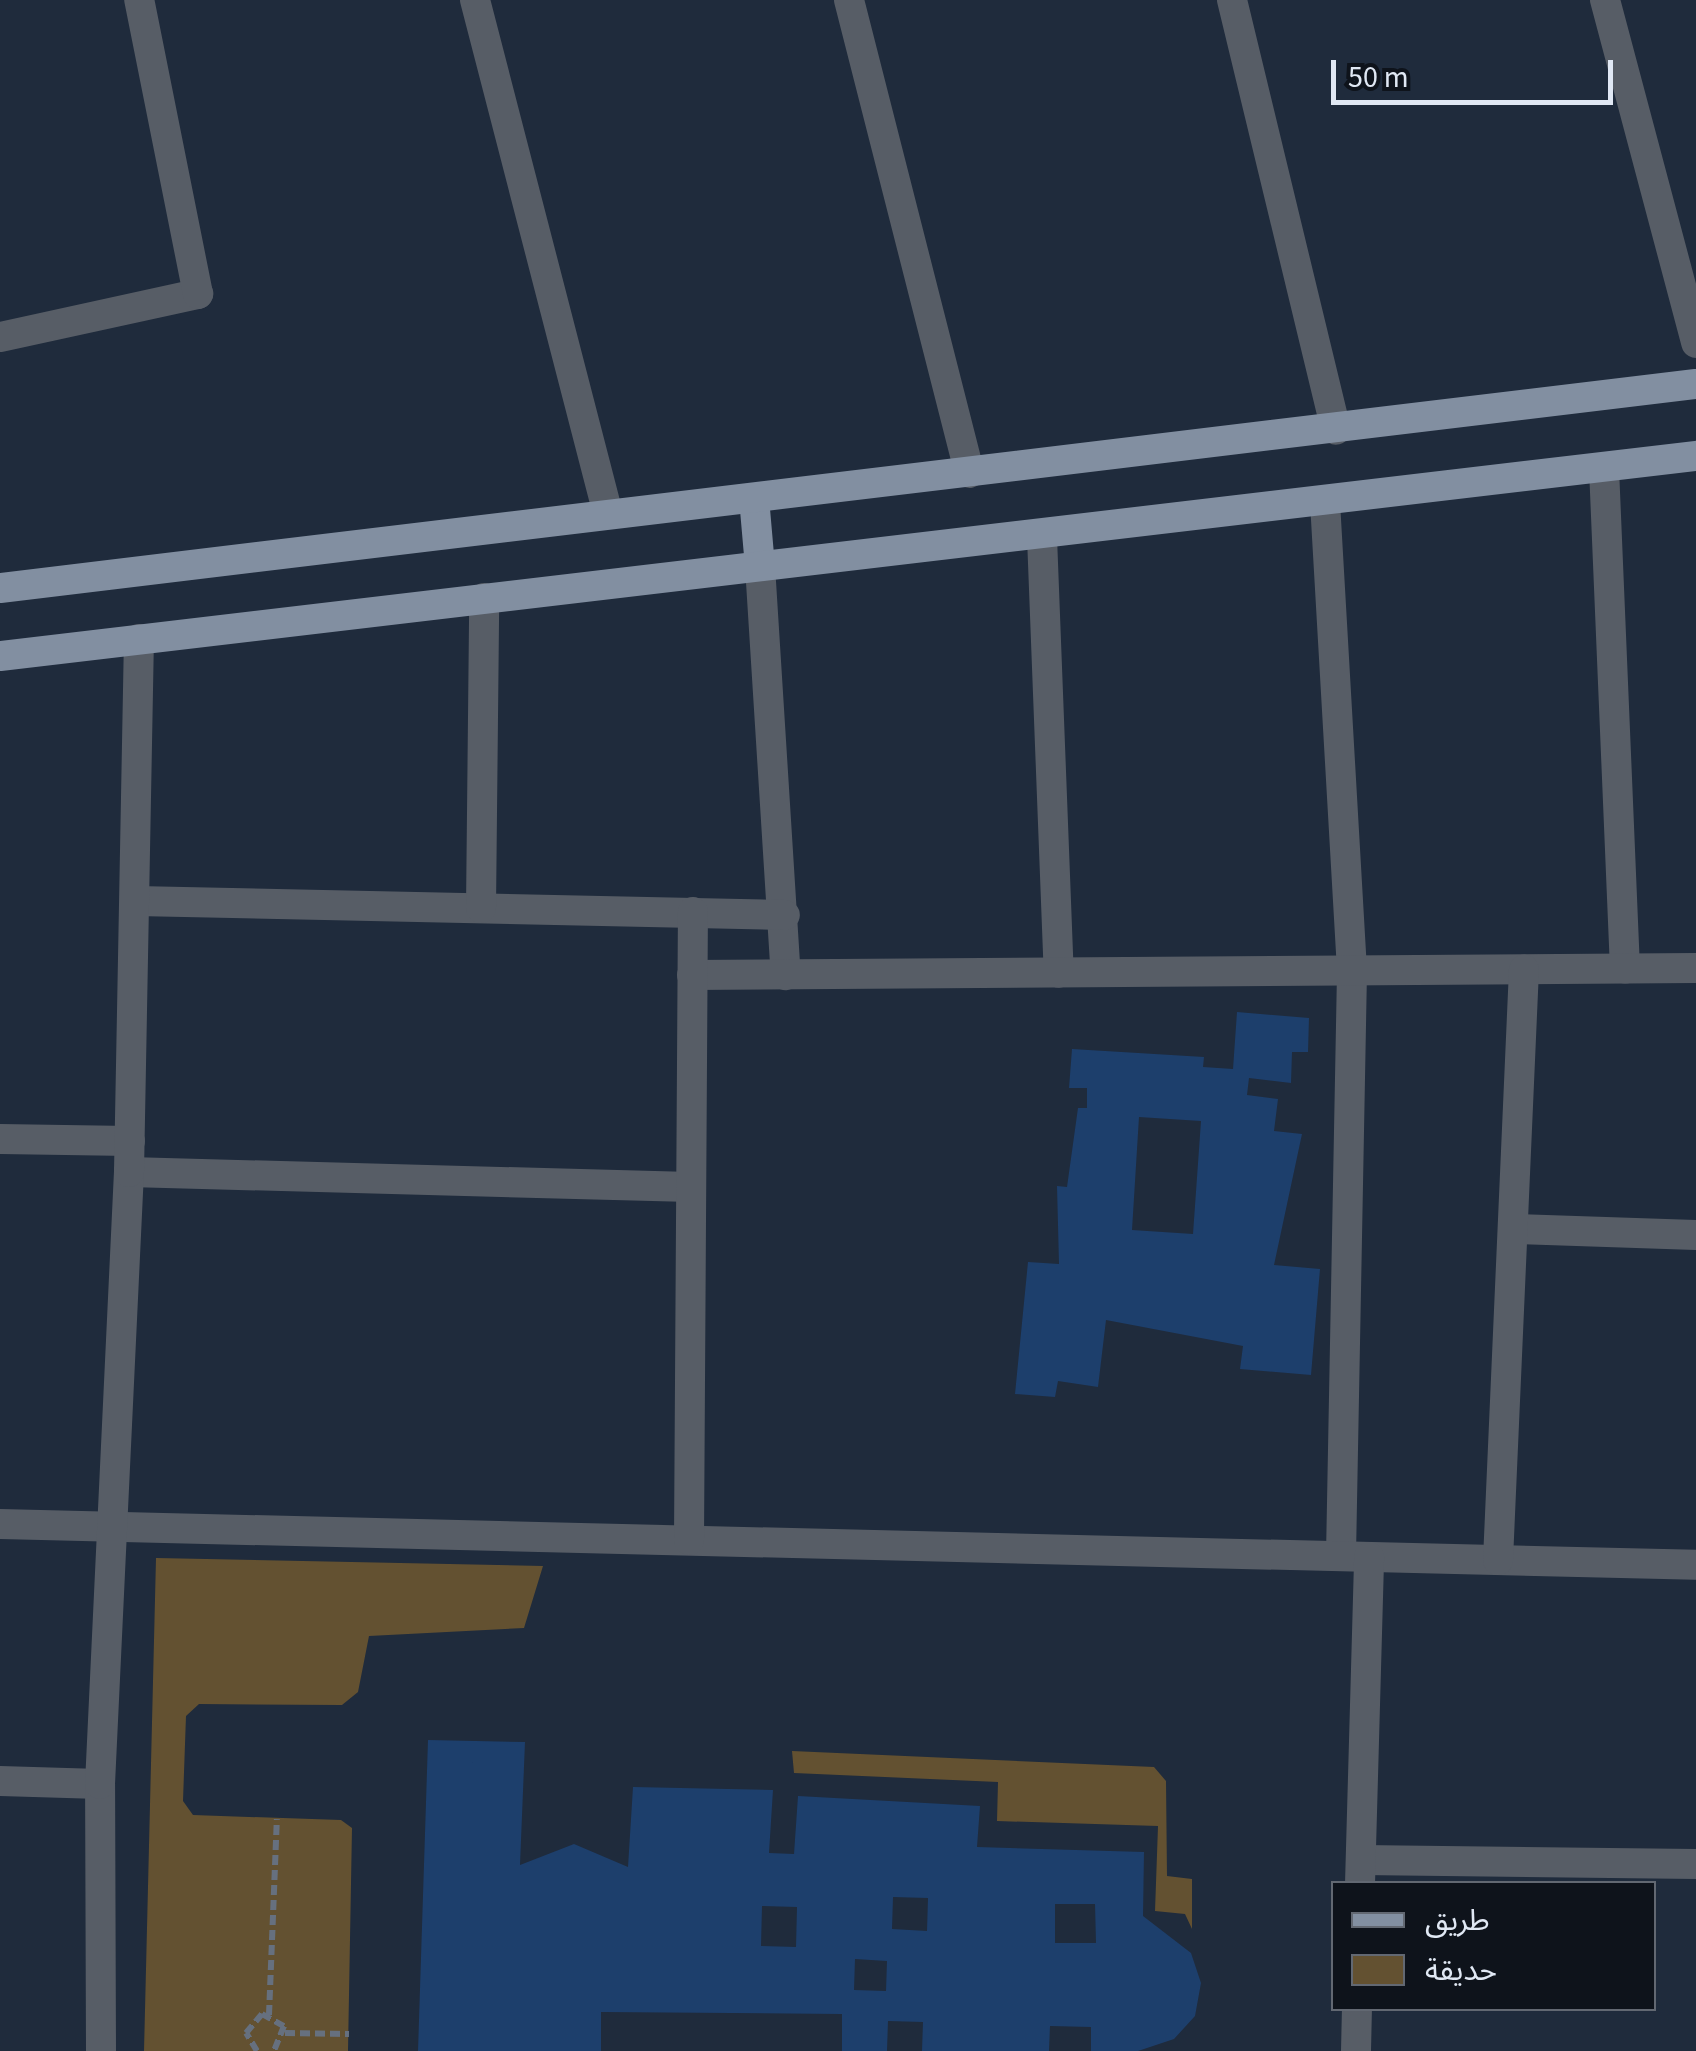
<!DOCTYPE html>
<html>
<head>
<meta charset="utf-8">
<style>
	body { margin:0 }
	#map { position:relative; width:1696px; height:2051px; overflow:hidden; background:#1f2b3c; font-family:"Source Sans 3","Noto Sans Arabic",sans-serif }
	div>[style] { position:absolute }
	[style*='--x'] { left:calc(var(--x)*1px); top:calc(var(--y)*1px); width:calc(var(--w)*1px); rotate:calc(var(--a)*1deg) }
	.green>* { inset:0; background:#635131 }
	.building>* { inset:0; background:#1d3f6c }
	.path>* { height:6px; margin-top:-3px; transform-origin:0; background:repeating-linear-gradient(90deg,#66707f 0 10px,transparent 0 15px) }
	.minor>* { height:30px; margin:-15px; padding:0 15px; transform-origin:15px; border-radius:15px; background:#575d66 }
	.major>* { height:30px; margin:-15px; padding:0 15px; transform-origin:15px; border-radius:15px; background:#828fa1 }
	span { translate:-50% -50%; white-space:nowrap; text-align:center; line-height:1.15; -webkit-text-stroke:10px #0e131b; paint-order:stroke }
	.legend { position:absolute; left:1331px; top:1881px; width:325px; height:130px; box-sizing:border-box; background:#0e131b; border:2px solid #626872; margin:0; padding:12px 18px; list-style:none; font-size:30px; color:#e0e8f4 }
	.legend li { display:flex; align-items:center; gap:20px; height:50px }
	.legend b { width:50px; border:2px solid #626872 }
	.scale { position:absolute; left:1331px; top:60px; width:282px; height:45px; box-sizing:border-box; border:5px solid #e0e8f4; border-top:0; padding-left:12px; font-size:30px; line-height:35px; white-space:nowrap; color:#e0e8f4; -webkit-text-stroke:8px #0e131b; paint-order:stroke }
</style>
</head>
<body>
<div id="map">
	<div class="green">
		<i style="clip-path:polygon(156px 1558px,543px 1566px,524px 1628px,369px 1636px,358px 1692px,342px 1705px,199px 1704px,186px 1716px,183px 1801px,193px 1815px,341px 1820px,352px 1828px,348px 2051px,144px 2051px)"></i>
		<i style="clip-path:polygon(792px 1751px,1154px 1767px,1166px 1781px,1167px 1876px,1192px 1879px,1192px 1929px,1185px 1914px,1155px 1911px,1158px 1826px,997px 1821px,998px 1782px,794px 1773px)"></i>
	</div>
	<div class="building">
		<i style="clip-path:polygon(evenodd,1237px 1012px,1309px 1018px,1308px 1052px,1292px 1052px,1291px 1083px,1249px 1078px,1247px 1095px,1278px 1099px,1274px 1131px,1302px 1134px,1274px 1265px,1320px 1269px,1311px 1375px,1240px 1369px,1243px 1346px,1106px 1320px,1098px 1387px,1058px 1381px,1055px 1397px,1015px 1394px,1028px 1262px,1059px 1264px,1057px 1186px,1067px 1187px,1078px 1108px,1087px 1108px,1087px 1088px,1069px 1088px,1072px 1049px,1204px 1057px,1203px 1067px,1233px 1069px,1237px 1012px,1139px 1117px,1201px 1121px,1193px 1234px,1132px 1230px,1139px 1117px)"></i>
		<i style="clip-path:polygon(evenodd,428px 1740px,525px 1742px,520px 1865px,574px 1844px,628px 1867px,633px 1787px,773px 1790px,769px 1853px,794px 1854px,798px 1796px,980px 1806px,977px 1847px,1144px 1852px,1143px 1916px,1191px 1953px,1201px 1983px,1195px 2016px,1174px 2039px,1138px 2051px,1091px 2051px,1091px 2027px,1050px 2026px,1049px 2051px,922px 2051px,923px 2022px,888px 2021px,887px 2051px,842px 2051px,842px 2014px,601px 2012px,601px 2051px,418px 2051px,428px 1740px,893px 1897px,928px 1898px,927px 1931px,892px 1929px,893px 1897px,428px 1740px,1055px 1904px,1095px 1904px,1096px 1943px,1055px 1943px,1055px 1904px,428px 1740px,762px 1906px,797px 1907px,796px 1947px,761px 1946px,762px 1906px,428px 1740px,855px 1959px,887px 1961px,886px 1991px,854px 1990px,855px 1959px)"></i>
	</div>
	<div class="path">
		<i style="--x:269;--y:2015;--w:196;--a:-87.7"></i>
		<i style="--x:285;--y:2033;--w:64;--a:0.9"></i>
		<i style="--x:257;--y:2051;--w:21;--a:-121"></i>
		<i style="--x:246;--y:2033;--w:25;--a:-50"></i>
		<i style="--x:262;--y:2014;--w:25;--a:29"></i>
		<i style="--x:284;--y:2026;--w:27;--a:112"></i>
	</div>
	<div class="minor">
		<i style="--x:475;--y:0;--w:531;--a:75.49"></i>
		<i style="--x:849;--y:0;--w:488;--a:75.7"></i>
		<i style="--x:1232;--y:0;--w:442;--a:76.4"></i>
		<i style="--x:1605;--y:0;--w:355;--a:75.1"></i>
		<i style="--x:0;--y:337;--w:203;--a:-12.3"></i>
		<i style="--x:198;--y:294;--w:300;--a:-101.3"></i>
		<i style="--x:1604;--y:468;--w:501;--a:87.6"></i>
		<i style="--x:1325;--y:502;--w:471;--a:86.7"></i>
		<i style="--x:1352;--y:972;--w:584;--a:91.08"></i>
		<i style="--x:1042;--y:537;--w:436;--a:87.8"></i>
		<i style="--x:760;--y:566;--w:410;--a:86.4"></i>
		<i style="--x:136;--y:901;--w:649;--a:1.24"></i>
		<i style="--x:481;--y:908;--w:310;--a:-89.4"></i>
		<i style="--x:692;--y:975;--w:1004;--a:-0.4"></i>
		<i style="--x:0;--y:1139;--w:130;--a:0.9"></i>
		<i style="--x:129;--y:1172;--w:562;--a:1.53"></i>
		<i style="--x:1513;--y:1229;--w:183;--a:1.9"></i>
		<i style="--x:0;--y:1524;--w:1696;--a:1.38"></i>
		<i style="--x:689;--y:1540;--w:628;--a:-89.64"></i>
		<i style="--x:1498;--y:1560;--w:591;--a:-87.48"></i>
		<i style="--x:0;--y:1781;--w:100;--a:1.7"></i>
		<i style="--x:1361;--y:1860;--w:335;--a:0.7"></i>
		<i style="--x:1360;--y:1884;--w:327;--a:-88.4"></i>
		<i style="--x:101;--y:2051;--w:267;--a:-90.2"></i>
		<i style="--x:100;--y:1784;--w:613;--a:-87.29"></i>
		<i style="--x:129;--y:1172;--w:533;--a:-88.93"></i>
		<i style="--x:1356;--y:2051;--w:43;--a:-88.7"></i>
	</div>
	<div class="major">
		<i style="--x:754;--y:498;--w:68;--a:85"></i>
		<i style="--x:0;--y:588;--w:1708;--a:-6.86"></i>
		<i style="--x:0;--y:656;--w:1708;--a:-6.73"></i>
	</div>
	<ul class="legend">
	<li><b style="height:12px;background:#828fa1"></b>طريق</li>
	<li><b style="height:28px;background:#635131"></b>حديقة</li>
	</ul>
	<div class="scale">50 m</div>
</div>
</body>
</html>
